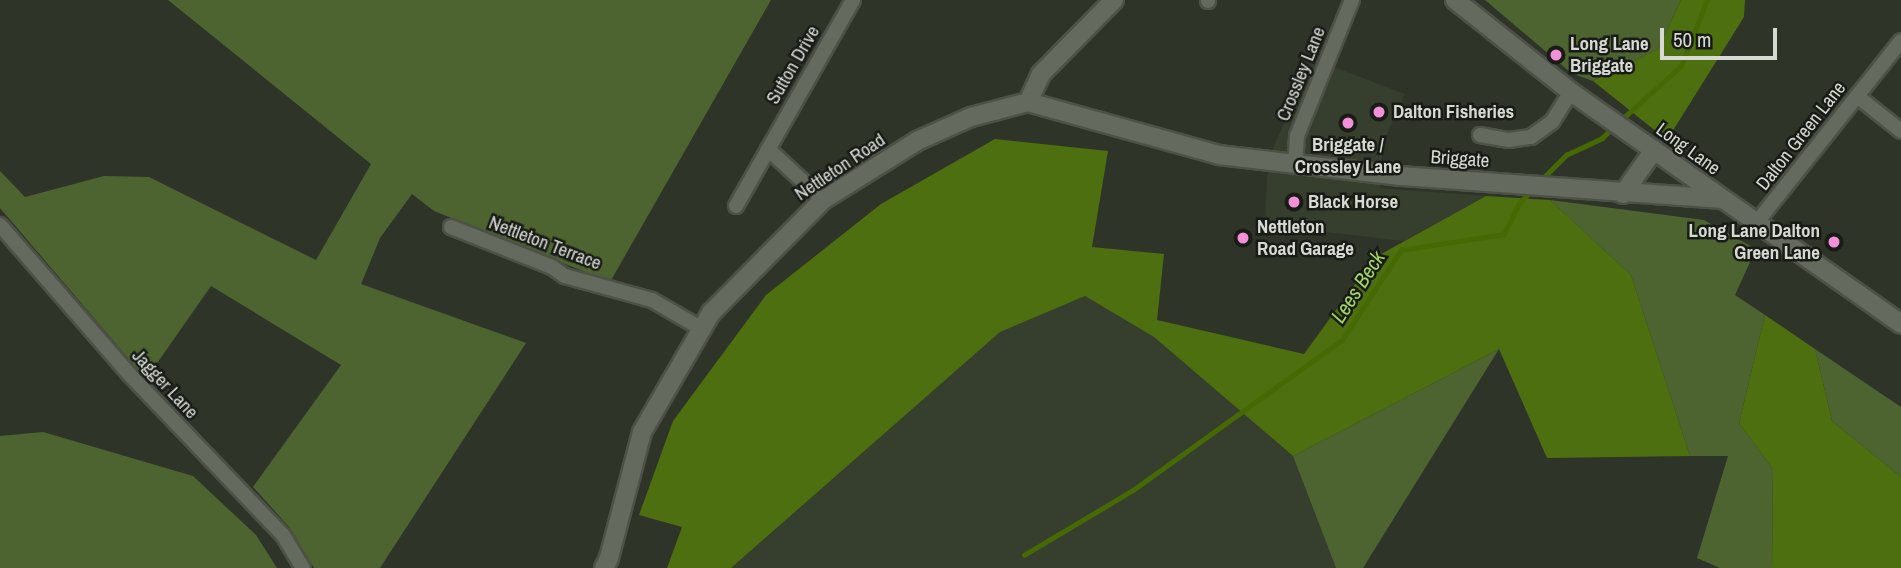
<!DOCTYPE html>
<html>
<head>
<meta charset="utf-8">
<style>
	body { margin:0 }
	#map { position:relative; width:1901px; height:568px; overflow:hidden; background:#2f3429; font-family:"Archivo Narrow",sans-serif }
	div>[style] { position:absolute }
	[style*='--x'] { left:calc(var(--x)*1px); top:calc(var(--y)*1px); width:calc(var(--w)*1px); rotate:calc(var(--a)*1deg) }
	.built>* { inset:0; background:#363e2d }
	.green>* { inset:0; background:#4d6431 }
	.forest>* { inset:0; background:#4d6f10 }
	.stream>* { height:4.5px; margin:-2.25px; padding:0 2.25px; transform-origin:2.25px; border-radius:2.25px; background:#476904 }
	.roads { filter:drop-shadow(2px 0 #4d5147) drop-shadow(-2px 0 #4d5147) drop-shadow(0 2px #4d5147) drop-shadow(0 -2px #4d5147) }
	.minor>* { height:14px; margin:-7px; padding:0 7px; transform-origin:7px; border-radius:7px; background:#646a5d }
	.tertiary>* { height:18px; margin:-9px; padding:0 9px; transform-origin:9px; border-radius:9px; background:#646a5d }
	.dots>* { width:19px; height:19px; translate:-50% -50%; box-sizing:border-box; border:4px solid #181b16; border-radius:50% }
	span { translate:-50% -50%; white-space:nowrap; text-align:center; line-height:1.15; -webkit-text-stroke:5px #181b16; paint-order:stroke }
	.poi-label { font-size:19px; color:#d7dad3; font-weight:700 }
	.left { translate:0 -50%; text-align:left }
	.right { translate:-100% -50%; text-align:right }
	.street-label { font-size:19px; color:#d7dad3 }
	.water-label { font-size:21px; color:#a4d562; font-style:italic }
	.scale { position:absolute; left:1660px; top:28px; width:117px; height:32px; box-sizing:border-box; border:4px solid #d7dad3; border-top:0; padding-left:9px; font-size:21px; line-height:24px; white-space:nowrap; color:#d7dad3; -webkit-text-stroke:5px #181b16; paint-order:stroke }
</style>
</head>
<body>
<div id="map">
	<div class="built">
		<i style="clip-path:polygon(1313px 59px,1405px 94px,1382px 145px,1380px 188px,1486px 196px,1404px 241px,1265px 225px,1267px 177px,1273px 148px)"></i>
		<i style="clip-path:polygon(1085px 296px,1154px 337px,1293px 456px,1336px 568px,731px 568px,1000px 332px)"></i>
	</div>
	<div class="green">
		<i style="clip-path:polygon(168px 0,771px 0,610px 282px,434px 211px,412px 194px,380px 238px,361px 284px,526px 343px,380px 568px,314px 568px,290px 528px,253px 487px,341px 365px,211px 286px,146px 379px,0 208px,0 171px,25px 197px,104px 176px,149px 177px,316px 260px,371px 164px)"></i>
		<i style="clip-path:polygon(1485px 0,1681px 0,1658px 49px,1593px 81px,1571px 73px)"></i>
		<i style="clip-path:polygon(1550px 200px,1704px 220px,1756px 249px,1735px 295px,1765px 315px,1739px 423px,1773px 469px,1772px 568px,1720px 568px,1697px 558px,1728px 456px,1690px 456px,1631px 275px)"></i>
		<i style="clip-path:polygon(1499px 349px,1363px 568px,1336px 568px,1293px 456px)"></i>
		<i style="clip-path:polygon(1815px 349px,1901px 407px,1901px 477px,1832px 421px)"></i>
		<i style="clip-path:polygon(43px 432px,193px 476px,256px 535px,277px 568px,0 568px,0 436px)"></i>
	</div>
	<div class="forest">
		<i style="clip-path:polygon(1681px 0,1745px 0,1744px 17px,1667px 140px,1593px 81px,1658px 49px)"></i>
		<i style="clip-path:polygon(995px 139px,1108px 151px,1092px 247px,1164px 254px,1157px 320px,1304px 354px,1374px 258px,1486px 196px,1550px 200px,1631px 275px,1690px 456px,1547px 458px,1499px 349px,1293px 456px,1154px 337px,1085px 296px,1000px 332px,731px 568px,667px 568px,682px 527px,639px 515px,673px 421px,766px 295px,881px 204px)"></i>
		<i style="clip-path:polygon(1765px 315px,1815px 349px,1832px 421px,1901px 477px,1901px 568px,1772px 568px,1773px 469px,1739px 423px)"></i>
	</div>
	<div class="stream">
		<i style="--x:1620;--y:121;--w:82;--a:-42"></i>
		<i style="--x:1681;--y:66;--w:71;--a:-68.5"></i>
		<i style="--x:1540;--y:181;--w:37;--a:-45"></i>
		<i style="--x:1566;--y:155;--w:40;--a:-25"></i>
		<i style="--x:1602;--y:138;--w:16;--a:-43"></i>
		<i style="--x:1024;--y:555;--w:127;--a:-30.8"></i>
		<i style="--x:1133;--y:490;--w:257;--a:-35.7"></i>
		<i style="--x:1342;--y:340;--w:108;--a:-56.8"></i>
		<i style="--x:1401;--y:250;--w:104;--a:-8.8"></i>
		<i style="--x:1504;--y:234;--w:34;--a:-64"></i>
		<i style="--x:1519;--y:203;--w:18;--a:-45"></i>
	</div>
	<div class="roads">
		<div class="minor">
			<i style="--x:1208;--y:1;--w:1;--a:-90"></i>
			<i style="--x:1857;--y:96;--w:56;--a:38.5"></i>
			<i style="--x:1480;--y:135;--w:29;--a:10"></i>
			<i style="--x:1509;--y:140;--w:22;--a:-8"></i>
			<i style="--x:1531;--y:137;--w:26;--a:-36"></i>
			<i style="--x:1552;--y:122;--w:36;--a:-58"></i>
			<i style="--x:768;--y:149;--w:75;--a:42.8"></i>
			<i style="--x:1295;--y:165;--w:29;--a:-86"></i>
			<i style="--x:1297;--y:136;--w:147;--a:-68"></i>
			<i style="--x:736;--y:206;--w:237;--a:-60.4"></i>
			<i style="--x:1757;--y:222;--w:231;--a:-51.5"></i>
			<i style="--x:0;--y:225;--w:197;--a:49.1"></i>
			<i style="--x:129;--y:374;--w:223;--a:46.3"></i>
			<i style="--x:283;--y:535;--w:39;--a:59"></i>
			<i style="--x:451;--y:227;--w:109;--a:21.6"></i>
			<i style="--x:552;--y:267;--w:16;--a:35"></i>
			<i style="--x:565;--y:276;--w:90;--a:15.4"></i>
			<i style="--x:652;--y:300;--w:58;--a:30.1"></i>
		</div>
		<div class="tertiary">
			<i style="--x:1455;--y:0;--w:148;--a:38.4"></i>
			<i style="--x:1571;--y:92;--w:403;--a:35.1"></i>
			<i style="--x:1028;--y:102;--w:31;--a:-65"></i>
			<i style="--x:1041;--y:74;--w:104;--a:-45.4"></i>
			<i style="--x:1623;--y:194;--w:54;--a:-54.8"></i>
			<i style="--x:604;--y:568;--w:11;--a:-63"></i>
			<i style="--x:609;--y:558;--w:130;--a:-75.3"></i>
			<i style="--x:642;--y:432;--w:138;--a:-59.9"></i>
			<i style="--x:711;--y:313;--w:159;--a:-45.3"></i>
			<i style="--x:823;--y:200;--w:111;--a:-32.1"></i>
			<i style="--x:917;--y:141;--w:59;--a:-24"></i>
			<i style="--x:971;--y:117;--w:59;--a:-14.7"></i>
			<i style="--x:1028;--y:102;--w:198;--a:15.5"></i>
			<i style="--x:1219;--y:155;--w:183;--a:6.6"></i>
			<i style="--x:1401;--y:176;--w:321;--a:4.1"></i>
		</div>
	</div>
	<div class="dots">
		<i style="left:1556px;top:55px;background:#f291d7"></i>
		<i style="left:1379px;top:112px;background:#f291d7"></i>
		<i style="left:1348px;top:123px;background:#f291d7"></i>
		<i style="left:1294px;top:202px;background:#f291d7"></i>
		<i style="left:1243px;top:238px;background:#f291d7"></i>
		<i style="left:1834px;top:242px;background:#f291d7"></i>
	</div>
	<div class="poi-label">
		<span class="left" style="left:1570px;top:55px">Long Lane<br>Briggate</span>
		<span class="left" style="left:1393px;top:112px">Dalton Fisheries</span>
		<span style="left:1348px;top:156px">Briggate /<br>Crossley Lane</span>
		<span class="left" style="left:1308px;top:202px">Black Horse</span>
		<span class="left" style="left:1257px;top:238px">Nettleton<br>Road Garage</span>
		<span class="right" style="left:1820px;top:242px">Long Lane Dalton<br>Green Lane</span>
	</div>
	<div class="street-label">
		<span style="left:793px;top:65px;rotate:-60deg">Sutton Drive</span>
		<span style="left:1301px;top:74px;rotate:-68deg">Crossley Lane</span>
		<span style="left:1801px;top:136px;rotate:-52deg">Dalton Green Lane</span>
		<span style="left:1688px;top:149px;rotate:36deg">Long Lane</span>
		<span style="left:1460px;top:159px;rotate:4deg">Briggate</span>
		<span style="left:840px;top:167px;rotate:-34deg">Nettleton Road</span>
		<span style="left:545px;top:243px;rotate:21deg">Nettleton Terrace</span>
		<span style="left:165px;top:384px;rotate:47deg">Jagger Lane</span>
	</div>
	<div class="water-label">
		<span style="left:1358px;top:287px;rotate:-57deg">Lees Beck</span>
	</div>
	<div class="scale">50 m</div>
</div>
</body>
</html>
